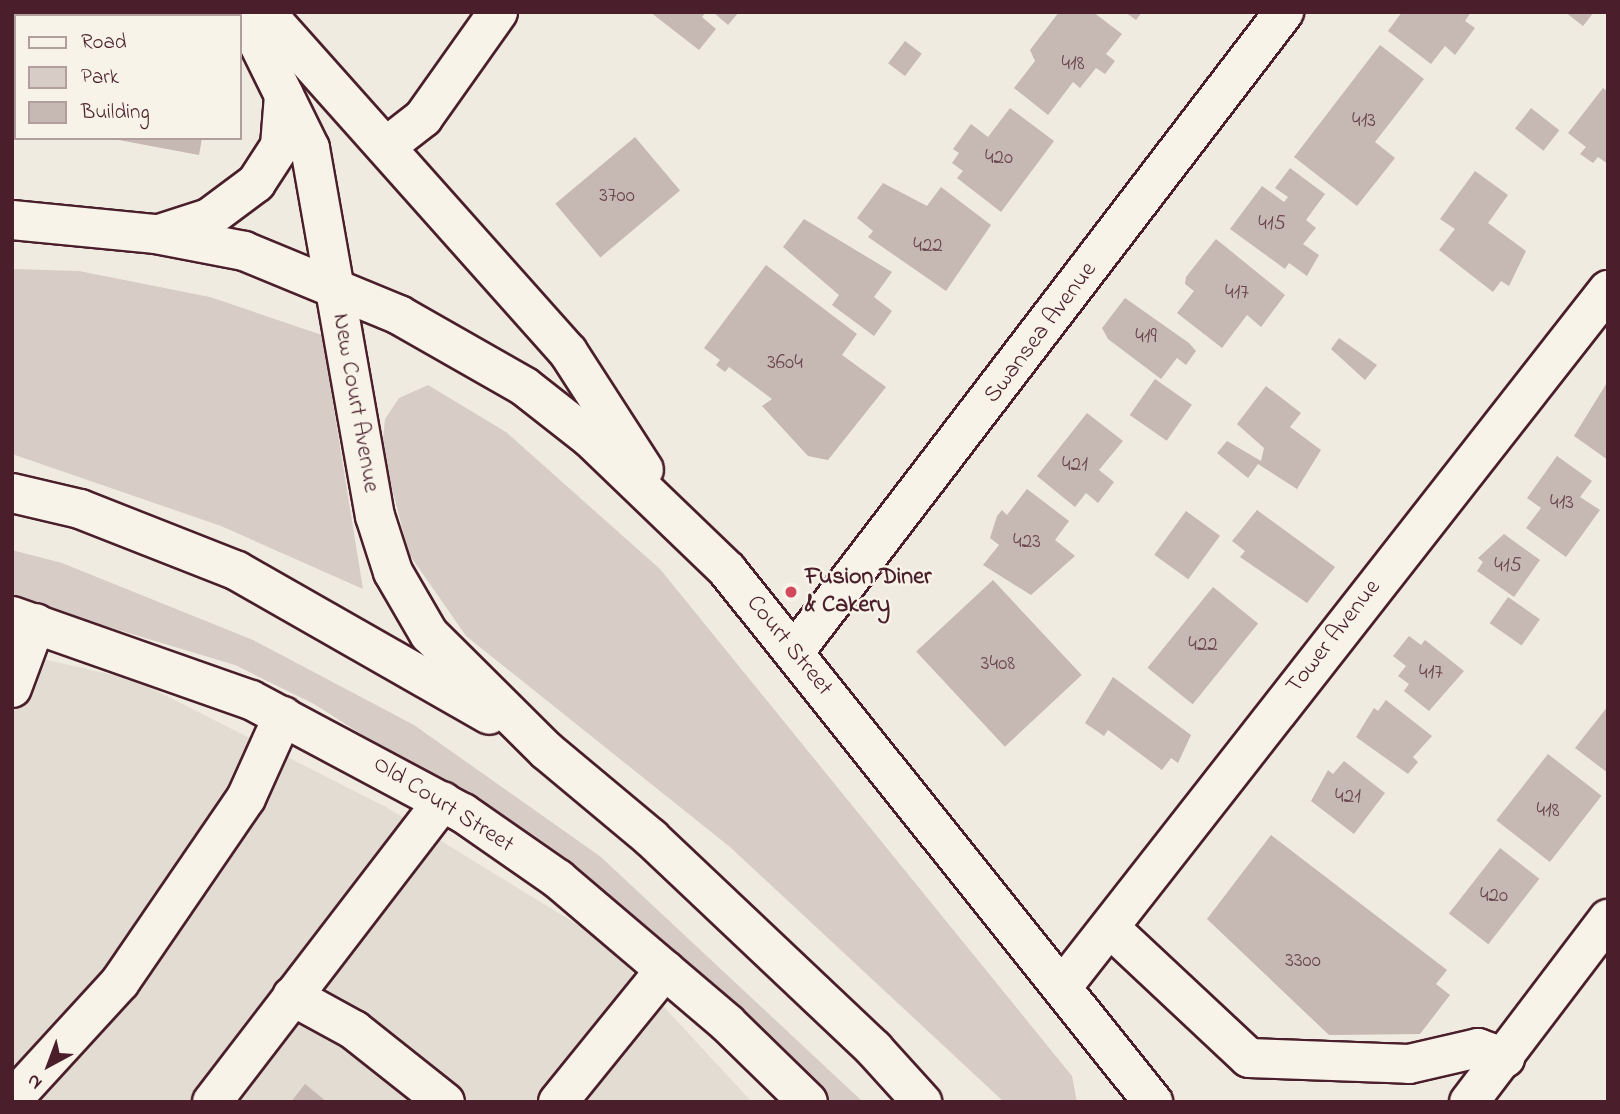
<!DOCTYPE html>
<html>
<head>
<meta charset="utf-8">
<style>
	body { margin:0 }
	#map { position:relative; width:1620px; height:1114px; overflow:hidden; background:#f0ebe0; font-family:"Indie Flower",sans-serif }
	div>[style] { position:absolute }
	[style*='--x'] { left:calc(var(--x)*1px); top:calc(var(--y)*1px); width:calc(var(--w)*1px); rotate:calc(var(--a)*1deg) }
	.built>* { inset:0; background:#e3dcd2 }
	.green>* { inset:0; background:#d8cdc6 }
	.building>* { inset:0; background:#c6b8b3; transform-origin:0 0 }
	.roads { filter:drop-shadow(2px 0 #4a1f2b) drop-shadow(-2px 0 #4a1f2b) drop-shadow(0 2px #4a1f2b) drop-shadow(0 -2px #4a1f2b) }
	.minor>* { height:38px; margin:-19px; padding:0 19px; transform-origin:19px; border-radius:19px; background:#f7f3e8 }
	.major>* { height:38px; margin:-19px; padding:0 19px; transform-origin:19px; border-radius:19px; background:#f7f3e8 }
	.dots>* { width:19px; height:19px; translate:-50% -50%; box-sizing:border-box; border:4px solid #f7f3e8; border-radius:50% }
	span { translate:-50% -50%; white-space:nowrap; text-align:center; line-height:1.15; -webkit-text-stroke:5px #f7f3e8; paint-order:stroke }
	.number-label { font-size:21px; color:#69454d }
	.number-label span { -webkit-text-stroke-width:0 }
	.street-label { font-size:24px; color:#4a1f2b }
	.poi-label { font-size:24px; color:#4a1f2b; font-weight:700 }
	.left { translate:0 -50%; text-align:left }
	.frame { position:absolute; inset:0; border:14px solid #4a1f2b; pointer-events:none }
	.legend { position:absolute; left:14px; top:14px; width:228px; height:126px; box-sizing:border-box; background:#f7f3e8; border:2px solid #b29e9c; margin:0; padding:9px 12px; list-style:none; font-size:21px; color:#4a1f2b }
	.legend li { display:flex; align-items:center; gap:14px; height:35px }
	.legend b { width:35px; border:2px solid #b29e9c }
	.north { position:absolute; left:14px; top:1030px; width:70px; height:70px; -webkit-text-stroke:5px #f7f3e8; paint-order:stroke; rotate:221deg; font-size:19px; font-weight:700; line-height:28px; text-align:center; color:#4a1f2b }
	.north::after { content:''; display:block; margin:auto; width:24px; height:32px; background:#4a1f2b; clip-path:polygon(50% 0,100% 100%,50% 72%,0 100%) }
</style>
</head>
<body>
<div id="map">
	<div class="built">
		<i style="clip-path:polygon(12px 652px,135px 680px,386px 807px,601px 939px,752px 1102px,12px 1102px)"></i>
	</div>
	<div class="green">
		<i style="clip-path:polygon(12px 269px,79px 271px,210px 297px,322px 335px,363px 589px,221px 526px,12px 454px)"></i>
		<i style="clip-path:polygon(428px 385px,506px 432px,660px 569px,1072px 1076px,1077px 1102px,1004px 1102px,730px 847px,466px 636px,409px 554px,382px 450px,385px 419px,399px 398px)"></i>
		<i style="clip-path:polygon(12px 550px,62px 563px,253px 640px,414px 725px,601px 857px,863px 1102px,827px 1102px,688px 968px,539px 848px,314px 704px,235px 665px,12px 598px)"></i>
	</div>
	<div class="building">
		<i style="clip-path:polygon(12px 12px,62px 12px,16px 16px,12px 74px)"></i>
		<i style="left:82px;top:12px;width:58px;height:5px"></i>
		<i style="clip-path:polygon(650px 12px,706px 12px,702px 17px,716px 29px,699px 50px)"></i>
		<i style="clip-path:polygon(713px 12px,739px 12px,728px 25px)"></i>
		<i style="clip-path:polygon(1059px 12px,1093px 12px,1122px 34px,1106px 54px,1115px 61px,1105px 74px,1096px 68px,1080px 88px,1073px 82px,1048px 115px,1014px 88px,1035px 61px,1030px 50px)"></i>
		<i style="clip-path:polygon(1125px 12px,1142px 12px,1136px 20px)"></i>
		<i style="clip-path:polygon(1402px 12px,1471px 12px,1465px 21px,1475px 28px,1455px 55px,1445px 46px,1431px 64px,1388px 31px)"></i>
		<i style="clip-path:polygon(1565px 12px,1594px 12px,1583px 26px)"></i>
		<i style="left:905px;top:41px;width:21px;height:28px;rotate:37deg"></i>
		<i style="clip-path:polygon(1380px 45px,1424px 79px,1375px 142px,1395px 158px,1357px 206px,1294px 157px)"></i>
		<i style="clip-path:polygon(1603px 88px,1608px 92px,1608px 164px,1598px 157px,1593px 163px,1580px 154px,1586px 147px,1568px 133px)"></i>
		<i style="clip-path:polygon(16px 97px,16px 124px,12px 123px)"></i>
		<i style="clip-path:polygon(1010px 108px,1054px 141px,1001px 212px,957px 178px,963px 171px,952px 163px,959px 153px,953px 149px,971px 124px,988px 137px)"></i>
		<i style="left:1531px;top:108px;width:36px;height:26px;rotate:38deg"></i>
		<i style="left:635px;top:137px;width:70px;height:104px;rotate:50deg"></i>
		<i style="clip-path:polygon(108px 138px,202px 138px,199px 155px)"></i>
		<i style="clip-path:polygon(1290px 168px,1325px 194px,1306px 220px,1316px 228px,1303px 244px,1319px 255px,1307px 276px,1289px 263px,1285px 269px,1230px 229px,1262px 186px,1284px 202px,1288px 197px,1275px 188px)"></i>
		<i style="clip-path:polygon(1475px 171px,1508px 195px,1488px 223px,1526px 251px,1509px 286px,1501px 281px,1493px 292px,1439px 250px,1455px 229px,1440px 219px)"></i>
		<i style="clip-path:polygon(883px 183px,927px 206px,941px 187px,991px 225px,946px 291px,868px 237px,873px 231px,857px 218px)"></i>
		<i style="clip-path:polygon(804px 219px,892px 272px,874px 297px,892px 311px,874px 336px,832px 305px,839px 295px,783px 247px)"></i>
		<i style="clip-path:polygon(1216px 239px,1285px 295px,1261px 327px,1247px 315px,1222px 348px,1177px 313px,1194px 291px,1185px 284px,1186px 277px)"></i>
		<i style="clip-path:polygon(766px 265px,857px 334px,842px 355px,886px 387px,828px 460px,808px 456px,762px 406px,772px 399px,729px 367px,725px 372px,716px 365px,720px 360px,704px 348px)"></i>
		<i style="clip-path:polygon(1125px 298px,1189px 343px,1196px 351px,1186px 365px,1177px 358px,1161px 379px,1108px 339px,1102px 328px)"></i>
		<i style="clip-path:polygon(1339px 338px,1377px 365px,1365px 380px,1331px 349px)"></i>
		<i style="left:1155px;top:379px;width:45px;height:44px;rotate:35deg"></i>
		<i style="clip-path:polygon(1608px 381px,1608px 460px,1574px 436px)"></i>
		<i style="clip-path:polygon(1266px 386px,1301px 413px,1290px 427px,1321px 450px,1297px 489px,1258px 464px,1248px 478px,1217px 453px,1227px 441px,1261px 461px,1264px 448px,1237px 424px)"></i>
		<i style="clip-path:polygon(1087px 413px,1123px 441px,1099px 470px,1114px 482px,1098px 503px,1086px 493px,1075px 507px,1037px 476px)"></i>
		<i style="clip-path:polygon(1557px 456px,1592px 481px,1580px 497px,1600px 510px,1566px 557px,1526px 528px,1541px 508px,1527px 498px)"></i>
		<i style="clip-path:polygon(1027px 489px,1069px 521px,1055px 540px,1075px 556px,1031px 595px,983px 565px,999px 545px,990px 538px,997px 516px,1002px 510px,1007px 515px)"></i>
		<i style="clip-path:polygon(1257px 510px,1335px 567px,1307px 603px,1240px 557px,1245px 551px,1232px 541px)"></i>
		<i style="left:1186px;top:511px;width:42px;height:54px;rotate:36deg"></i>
		<i style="clip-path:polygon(1504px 534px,1540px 560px,1514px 597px,1477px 571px,1483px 562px,1478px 558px)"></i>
		<i style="left:993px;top:580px;width:130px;height:105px;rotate:47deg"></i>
		<i style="left:1213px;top:587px;width:58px;height:104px;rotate:39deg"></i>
		<i style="left:1508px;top:597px;width:39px;height:32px;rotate:35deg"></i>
		<i style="clip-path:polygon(1409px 636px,1421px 645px,1425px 640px,1464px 671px,1429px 711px,1404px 691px,1409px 684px,1398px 676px,1406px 666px,1393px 656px)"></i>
		<i style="clip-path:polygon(1113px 677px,1191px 735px,1178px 763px,1171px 758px,1162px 770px,1108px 730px,1104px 736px,1085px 723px)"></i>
		<i style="clip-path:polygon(1386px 700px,1432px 736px,1413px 757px,1418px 762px,1408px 774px,1356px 737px,1374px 708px,1378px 711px)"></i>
		<i style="clip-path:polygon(1608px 706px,1608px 773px,1575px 748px)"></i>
		<i style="left:1548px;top:754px;width:68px;height:84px;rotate:38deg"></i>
		<i style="clip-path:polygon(1344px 761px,1385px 793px,1354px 834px,1311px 801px,1328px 770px,1333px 774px)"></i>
		<i style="clip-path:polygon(1271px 835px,1447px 970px,1436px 984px,1450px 995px,1420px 1034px,1329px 1035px,1207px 919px)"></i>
		<i style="left:1500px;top:848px;width:50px;height:83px;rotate:38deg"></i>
		<i style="clip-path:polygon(305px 1084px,327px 1102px,291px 1102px)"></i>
	</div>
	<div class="roads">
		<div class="minor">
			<i style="--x:387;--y:146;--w:46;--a:-37.9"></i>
			<i style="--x:423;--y:118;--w:130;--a:-54.7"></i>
			<i style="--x:12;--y:616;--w:253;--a:19.4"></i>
			<i style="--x:251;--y:700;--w:240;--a:28.1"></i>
			<i style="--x:463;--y:813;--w:116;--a:34.8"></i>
			<i style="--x:558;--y:879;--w:222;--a:40.4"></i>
			<i style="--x:727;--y:1023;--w:113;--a:44.3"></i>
			<i style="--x:795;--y:651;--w:805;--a:-52.57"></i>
			<i style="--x:12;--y:688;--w:69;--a:-69.7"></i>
			<i style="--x:1110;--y:928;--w:190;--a:43.1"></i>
			<i style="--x:1249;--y:1058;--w:160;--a:2.1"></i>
			<i style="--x:1409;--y:1064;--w:71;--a:-13.1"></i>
			<i style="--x:1478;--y:1048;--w:29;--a:20"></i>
			<i style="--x:1063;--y:986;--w:884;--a:-51.94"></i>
			<i style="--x:292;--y:996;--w:71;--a:28.7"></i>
			<i style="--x:354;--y:1030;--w:116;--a:38.4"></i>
			<i style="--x:12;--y:1100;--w:160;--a:-47.5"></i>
			<i style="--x:120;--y:982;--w:223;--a:-55.6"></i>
			<i style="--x:246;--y:798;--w:90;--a:-65.7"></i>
			<i style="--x:212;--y:1102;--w:379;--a:-52.5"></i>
			<i style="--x:558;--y:1102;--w:170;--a:-51"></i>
			<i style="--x:1469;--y:1102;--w:230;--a:-52.8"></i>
		</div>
		<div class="major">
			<i style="--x:243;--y:12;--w:152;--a:63.8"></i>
			<i style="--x:310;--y:148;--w:374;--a:80"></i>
			<i style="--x:375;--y:516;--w:59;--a:72.2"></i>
			<i style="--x:393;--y:572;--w:72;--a:59.9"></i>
			<i style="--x:429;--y:634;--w:166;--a:44.8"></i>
			<i style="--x:547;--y:751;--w:136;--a:39.9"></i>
			<i style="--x:651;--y:838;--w:307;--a:43.4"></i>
			<i style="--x:874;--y:1049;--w:72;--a:47.8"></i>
			<i style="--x:265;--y:12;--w:455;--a:48.3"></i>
			<i style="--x:568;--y:352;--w:140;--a:57.2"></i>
			<i style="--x:12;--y:220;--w:145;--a:5.6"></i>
			<i style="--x:156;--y:234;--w:90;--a:10.9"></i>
			<i style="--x:244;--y:251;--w:168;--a:22.4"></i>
			<i style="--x:399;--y:315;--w:145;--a:29.7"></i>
			<i style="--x:525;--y:387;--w:83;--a:38.1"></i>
			<i style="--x:590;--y:438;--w:190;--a:43.9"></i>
			<i style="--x:727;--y:570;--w:682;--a:51.31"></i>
			<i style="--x:159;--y:234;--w:52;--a:-17.7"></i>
			<i style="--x:209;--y:218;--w:59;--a:-36.7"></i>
			<i style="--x:256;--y:183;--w:44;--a:-57"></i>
			<i style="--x:280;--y:146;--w:51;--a:-85.5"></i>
			<i style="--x:12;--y:493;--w:70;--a:13.2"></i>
			<i style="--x:80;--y:509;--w:169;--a:21.5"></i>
			<i style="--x:237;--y:571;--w:290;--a:29.7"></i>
		</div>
	</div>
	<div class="dots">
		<i style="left:791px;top:592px;background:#d1495b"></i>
	</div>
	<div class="number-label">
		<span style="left:1073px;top:64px">418</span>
		<span style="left:1364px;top:121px">413</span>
		<span style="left:999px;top:158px">420</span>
		<span style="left:617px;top:196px">3700</span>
		<span style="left:1272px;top:224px">415</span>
		<span style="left:928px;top:246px">422</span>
		<span style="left:1237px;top:293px">417</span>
		<span style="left:1146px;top:337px">419</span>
		<span style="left:785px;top:363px">3604</span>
		<span style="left:1075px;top:465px">421</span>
		<span style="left:1562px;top:503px">413</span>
		<span style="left:1027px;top:542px">423</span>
		<span style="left:1508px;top:566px">415</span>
		<span style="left:1203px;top:645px">422</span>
		<span style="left:998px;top:664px">3408</span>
		<span style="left:1431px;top:673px">417</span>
		<span style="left:1348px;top:797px">421</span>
		<span style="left:1548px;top:811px">418</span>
		<span style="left:1494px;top:896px">420</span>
		<span style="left:1303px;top:961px">3300</span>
	</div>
	<div class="street-label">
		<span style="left:1041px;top:333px;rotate:-53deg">Swansea Avenue</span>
		<span style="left:355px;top:403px;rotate:80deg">New Court Avenue</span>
		<span style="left:1334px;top:637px;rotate:-52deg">Tower Avenue</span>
		<span style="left:789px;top:646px;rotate:51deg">Court Street</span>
		<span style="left:443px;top:805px;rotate:32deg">Old Court Street</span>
	</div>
	<div class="poi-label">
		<span class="left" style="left:805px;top:592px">Fusion Diner<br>&amp; Cakery</span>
	</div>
	<div class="frame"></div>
	<ul class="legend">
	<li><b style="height:9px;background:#f7f3e8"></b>Road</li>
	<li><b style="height:19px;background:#d8cdc6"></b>Park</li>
	<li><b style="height:19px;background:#c6b8b3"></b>Building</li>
	</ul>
	<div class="north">N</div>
</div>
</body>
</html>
